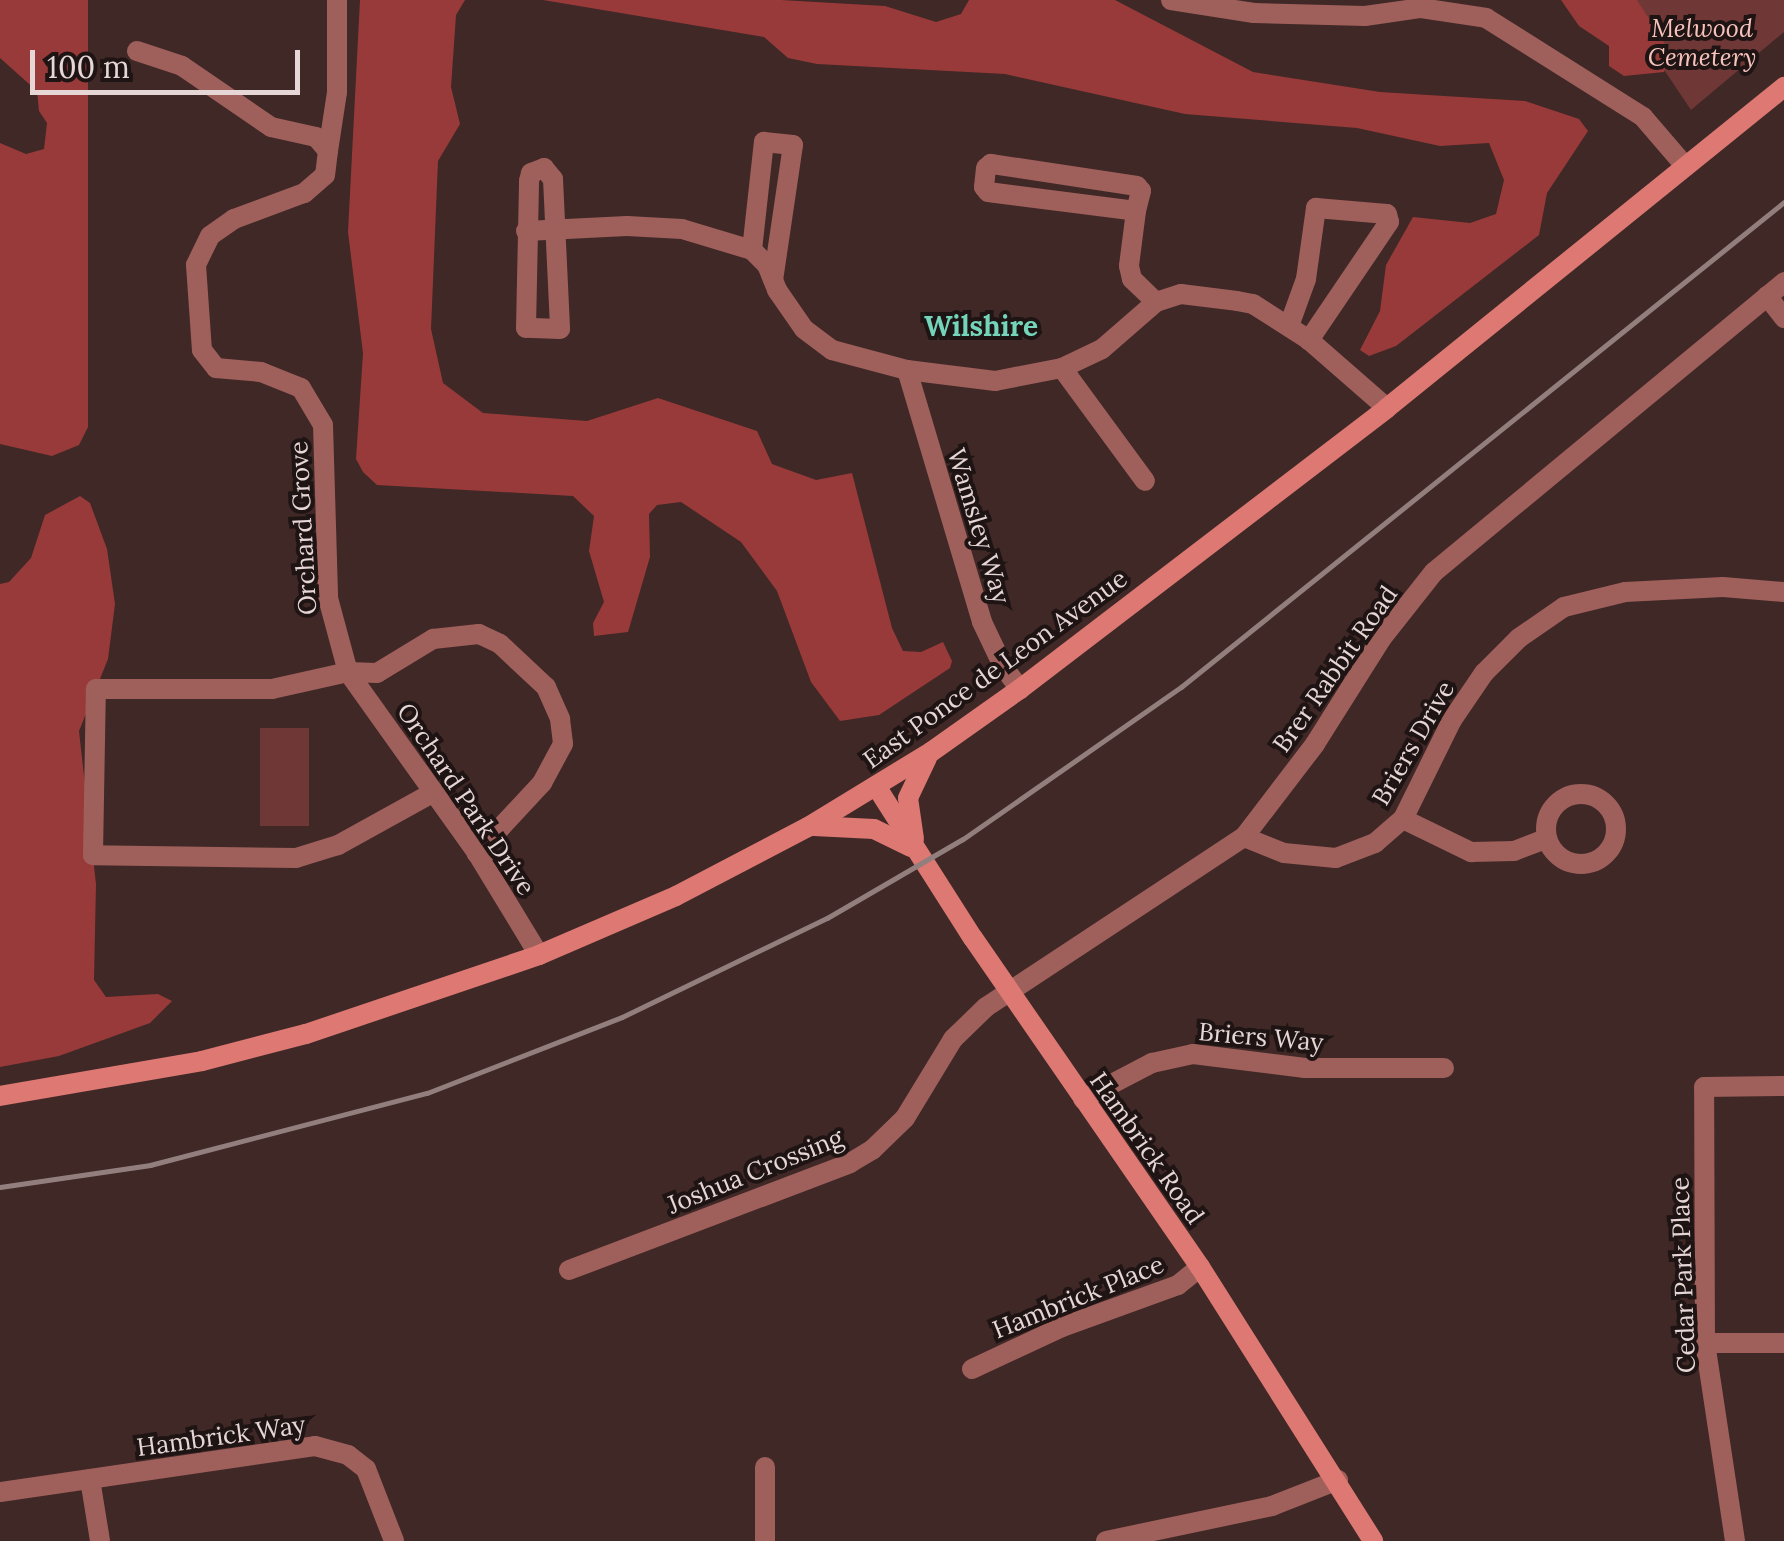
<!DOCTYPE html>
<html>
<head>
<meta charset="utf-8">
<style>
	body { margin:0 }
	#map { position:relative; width:1784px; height:1541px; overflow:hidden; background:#3f2826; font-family:Lora,serif }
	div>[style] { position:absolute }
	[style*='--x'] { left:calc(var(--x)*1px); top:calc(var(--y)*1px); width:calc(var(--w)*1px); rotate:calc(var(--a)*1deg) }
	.green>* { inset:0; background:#6f3735; transform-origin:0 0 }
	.forest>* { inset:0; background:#983a39 }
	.street>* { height:20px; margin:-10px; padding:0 10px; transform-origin:10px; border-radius:10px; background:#9f5f5b }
	.street>.ring { margin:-10px; padding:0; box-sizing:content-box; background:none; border:20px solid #9f5f5b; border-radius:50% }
	.secondary>* { height:20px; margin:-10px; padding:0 10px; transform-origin:10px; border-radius:10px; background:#dd7873 }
	.rail>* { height:5px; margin:-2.5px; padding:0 2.5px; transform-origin:2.5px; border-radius:2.5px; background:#927e7d }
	span { translate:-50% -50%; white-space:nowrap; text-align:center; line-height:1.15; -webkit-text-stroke:8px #1e1413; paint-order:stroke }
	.park-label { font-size:25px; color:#f7c1bc; font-style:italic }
	.street-label { font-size:25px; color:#e6d6d5 }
	.neighbourhood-label { font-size:28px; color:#74d4ba; font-weight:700 }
	.scale { position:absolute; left:30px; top:50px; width:270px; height:45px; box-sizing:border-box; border:5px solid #e6d6d5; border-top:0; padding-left:12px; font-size:30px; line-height:35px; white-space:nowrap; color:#e6d6d5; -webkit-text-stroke:8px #1e1413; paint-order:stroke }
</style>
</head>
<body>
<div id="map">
	<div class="green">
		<i style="clip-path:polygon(1617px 0,1784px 0,1784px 32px,1691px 110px)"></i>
		<i style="left:260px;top:728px;width:49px;height:98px"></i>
	</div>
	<div class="forest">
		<i style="clip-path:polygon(0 0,88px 0,88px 427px,79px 445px,52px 456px,0 444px,0 143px,26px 154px,44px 149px,47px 123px,39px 111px,37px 91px,0 58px)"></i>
		<i style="clip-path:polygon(360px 0,465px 0,456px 15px,451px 87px,460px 124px,438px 161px,431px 329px,443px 383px,483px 413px,587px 421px,658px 398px,757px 431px,772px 464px,816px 480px,852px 473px,892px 628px,903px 651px,921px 652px,943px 642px,952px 661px,950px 668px,879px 715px,840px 721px,811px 682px,777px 591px,741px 542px,681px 502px,657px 505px,649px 514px,650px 557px,628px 632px,594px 636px,593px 623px,604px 602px,589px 551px,594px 516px,573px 496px,377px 485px,363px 472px,356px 459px,363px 353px,348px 232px)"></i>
		<i style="clip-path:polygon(543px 0,781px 0,885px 6px,936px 22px,961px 14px,969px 0,1115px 0,1253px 72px,1380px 92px,1525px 101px,1579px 119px,1588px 131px,1547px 193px,1539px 235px,1396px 346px,1369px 356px,1360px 350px,1380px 311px,1386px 265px,1413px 217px,1470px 223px,1496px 214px,1504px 180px,1489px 143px,1440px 146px,1357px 128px,1185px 114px,1005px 74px,817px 64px,788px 58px,764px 37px)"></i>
		<i style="clip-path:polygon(1561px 0,1637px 0,1670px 52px,1664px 72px,1624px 76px,1609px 66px,1609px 46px,1579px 26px)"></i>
		<i style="clip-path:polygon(80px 496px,90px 503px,107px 549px,115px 604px,108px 659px,79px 731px,96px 884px,94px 980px,106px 997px,158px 994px,172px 1001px,150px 1023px,59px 1056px,0 1067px,0 584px,9px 582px,31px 558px,45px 515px)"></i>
	</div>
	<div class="street">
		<i style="--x:1171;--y:0;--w:84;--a:8.9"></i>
		<i style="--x:1254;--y:13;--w:111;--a:1.5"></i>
		<i style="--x:1365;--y:16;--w:57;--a:-8.1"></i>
		<i style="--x:1421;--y:8;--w:66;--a:8.7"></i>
		<i style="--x:1486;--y:18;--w:186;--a:32.2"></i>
		<i style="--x:1643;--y:117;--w:65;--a:49.4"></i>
		<i style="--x:137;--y:51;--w:47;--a:18.4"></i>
		<i style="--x:182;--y:66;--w:108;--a:34.4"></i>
		<i style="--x:271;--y:127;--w:46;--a:12.5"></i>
		<i style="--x:316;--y:137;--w:18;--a:49"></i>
		<i style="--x:328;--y:151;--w:24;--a:97"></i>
		<i style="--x:325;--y:175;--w:28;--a:139"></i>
		<i style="--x:304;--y:193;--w:75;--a:159.6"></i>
		<i style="--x:234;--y:219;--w:29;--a:145"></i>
		<i style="--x:210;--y:236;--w:32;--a:116"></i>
		<i style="--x:196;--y:265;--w:85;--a:86"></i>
		<i style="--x:202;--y:350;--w:23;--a:52"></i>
		<i style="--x:216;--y:368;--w:45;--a:5.1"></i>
		<i style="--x:261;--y:372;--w:43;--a:21.8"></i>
		<i style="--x:301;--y:388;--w:43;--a:59.3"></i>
		<i style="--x:323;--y:425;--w:173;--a:88.3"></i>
		<i style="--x:328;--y:598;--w:77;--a:74.9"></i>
		<i style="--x:348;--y:672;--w:222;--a:54.5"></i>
		<i style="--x:477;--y:853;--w:119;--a:58.7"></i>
		<i style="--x:328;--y:151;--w:60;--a:-81.3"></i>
		<i style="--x:337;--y:92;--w:92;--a:-90"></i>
		<i style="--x:544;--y:168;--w:14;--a:51"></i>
		<i style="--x:553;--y:179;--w:150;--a:87.3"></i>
		<i style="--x:560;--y:329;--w:34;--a:-178"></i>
		<i style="--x:526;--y:328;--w:147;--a:-88.8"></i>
		<i style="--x:529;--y:181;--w:8;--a:-76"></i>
		<i style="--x:531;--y:173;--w:14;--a:-21"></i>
		<i style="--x:1136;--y:211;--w:21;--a:-76"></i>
		<i style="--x:1141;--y:191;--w:6;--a:-129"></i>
		<i style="--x:1137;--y:186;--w:148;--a:-171.4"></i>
		<i style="--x:991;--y:164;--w:6;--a:141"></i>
		<i style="--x:986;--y:168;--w:19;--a:96"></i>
		<i style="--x:984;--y:187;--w:6;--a:51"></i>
		<i style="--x:988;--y:192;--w:149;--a:7.3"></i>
		<i style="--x:1136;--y:211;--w:55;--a:97.3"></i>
		<i style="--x:1129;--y:266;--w:13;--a:77"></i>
		<i style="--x:1132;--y:279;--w:33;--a:44"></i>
		<i style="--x:526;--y:231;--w:101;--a:-2.8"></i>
		<i style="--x:627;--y:226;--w:55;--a:3.1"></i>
		<i style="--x:682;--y:229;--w:73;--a:16.7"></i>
		<i style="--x:752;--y:250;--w:21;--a:45"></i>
		<i style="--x:767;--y:265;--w:27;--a:68"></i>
		<i style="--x:777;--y:290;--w:47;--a:55.3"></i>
		<i style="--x:804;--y:329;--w:35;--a:37"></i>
		<i style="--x:832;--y:350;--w:78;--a:14.9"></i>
		<i style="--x:907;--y:370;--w:89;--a:7.1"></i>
		<i style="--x:995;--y:381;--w:68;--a:-11"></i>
		<i style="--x:1062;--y:368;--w:44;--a:-25.4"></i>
		<i style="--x:1102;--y:349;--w:72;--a:-41"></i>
		<i style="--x:1156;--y:302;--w:26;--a:-18"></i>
		<i style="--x:1181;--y:294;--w:56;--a:7.1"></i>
		<i style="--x:1237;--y:301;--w:16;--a:11"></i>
		<i style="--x:1253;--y:304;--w:67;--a:32.7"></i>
		<i style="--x:1309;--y:340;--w:103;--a:41.1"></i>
		<i style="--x:752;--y:250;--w:109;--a:-83.7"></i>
		<i style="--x:764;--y:142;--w:29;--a:6"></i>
		<i style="--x:793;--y:145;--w:136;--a:98.4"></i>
		<i style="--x:1767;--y:296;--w:28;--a:52"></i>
		<i style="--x:1289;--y:326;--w:50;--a:-70.1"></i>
		<i style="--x:1306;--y:279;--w:72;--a:-82"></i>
		<i style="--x:1316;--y:208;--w:71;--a:4.8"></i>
		<i style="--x:1387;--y:214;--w:8;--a:76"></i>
		<i style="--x:1389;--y:222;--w:143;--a:124.1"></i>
		<i style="--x:1062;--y:368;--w:140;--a:53.7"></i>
		<i style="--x:907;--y:370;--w:263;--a:73.4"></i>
		<i style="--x:982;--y:622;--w:49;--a:64.5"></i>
		<i style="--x:1003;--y:666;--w:29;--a:54"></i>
		<i style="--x:434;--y:792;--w:110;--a:151.1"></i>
		<i style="--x:338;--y:845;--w:44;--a:162.8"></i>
		<i style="--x:296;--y:858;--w:203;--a:-179.2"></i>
		<i style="--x:93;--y:855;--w:166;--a:-89"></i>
		<i style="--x:96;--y:689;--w:176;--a:0"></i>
		<i style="--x:272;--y:689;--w:78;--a:-12.6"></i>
		<i style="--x:348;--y:672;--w:29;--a:2"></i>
		<i style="--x:377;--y:673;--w:66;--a:-31.3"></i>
		<i style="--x:433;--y:639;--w:46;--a:-6.2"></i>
		<i style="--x:479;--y:634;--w:23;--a:25"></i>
		<i style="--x:500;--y:644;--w:63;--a:43.1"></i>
		<i style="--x:546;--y:687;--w:35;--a:66"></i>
		<i style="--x:560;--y:719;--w:25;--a:83"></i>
		<i style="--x:563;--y:744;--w:44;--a:118.3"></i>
		<i style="--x:542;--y:783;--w:96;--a:132.9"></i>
		<i class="ring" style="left:1546px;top:794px;width:50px;height:50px"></i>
		<i style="--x:1403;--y:819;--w:76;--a:25.9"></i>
		<i style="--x:1471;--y:852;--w:43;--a:-1.3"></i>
		<i style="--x:1514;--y:851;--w:34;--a:-21"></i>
		<i style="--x:1244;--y:837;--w:43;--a:21.8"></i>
		<i style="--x:1284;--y:853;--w:52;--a:5.5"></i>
		<i style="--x:1336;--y:858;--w:42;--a:-21"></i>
		<i style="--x:1375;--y:843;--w:37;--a:-41"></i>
		<i style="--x:1403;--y:819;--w:110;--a:-63.7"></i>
		<i style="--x:1452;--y:720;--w:57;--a:-55.8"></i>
		<i style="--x:1484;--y:673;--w:49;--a:-45"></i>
		<i style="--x:1519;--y:638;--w:55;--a:-34.6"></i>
		<i style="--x:1564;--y:607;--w:63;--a:-13.8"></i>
		<i style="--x:1625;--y:592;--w:98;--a:-2.9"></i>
		<i style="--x:1723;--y:587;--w:61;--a:4.7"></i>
		<i style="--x:1083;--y:1099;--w:78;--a:-27.6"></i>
		<i style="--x:1152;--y:1063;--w:42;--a:-12.4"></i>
		<i style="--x:1193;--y:1054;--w:113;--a:7.1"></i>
		<i style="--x:1305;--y:1068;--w:139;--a:0"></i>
		<i style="--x:569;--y:1270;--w:301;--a:-20.8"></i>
		<i style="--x:850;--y:1163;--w:26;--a:-31"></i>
		<i style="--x:872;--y:1150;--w:46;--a:-44.1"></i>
		<i style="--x:905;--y:1118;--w:92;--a:-58.7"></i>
		<i style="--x:953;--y:1039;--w:46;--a:-44.1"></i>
		<i style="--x:986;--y:1007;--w:309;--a:-33.4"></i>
		<i style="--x:1244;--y:837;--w:117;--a:-52.6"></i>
		<i style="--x:1315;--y:744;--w:124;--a:-57.8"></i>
		<i style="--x:1381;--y:639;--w:85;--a:-51.7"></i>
		<i style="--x:1434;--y:572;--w:455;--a:-39.6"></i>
		<i style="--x:1705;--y:1343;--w:79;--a:0"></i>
		<i style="--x:972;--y:1369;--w:99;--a:-25"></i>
		<i style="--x:1062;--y:1327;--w:123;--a:-19.9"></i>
		<i style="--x:1178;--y:1285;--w:28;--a:-39"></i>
		<i style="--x:765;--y:1467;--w:74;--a:90"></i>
		<i style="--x:90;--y:1479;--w:63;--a:80.8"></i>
		<i style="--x:0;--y:1492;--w:318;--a:-8.3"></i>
		<i style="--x:315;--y:1446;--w:34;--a:15"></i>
		<i style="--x:348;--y:1455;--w:23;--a:38"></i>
		<i style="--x:366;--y:1469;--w:77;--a:68.7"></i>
		<i style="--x:1106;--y:1541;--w:170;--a:-11.9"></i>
		<i style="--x:1272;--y:1506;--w:71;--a:-21.5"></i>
		<i style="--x:1735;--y:1541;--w:200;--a:-98.6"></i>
		<i style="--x:1705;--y:1343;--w:256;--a:-90.2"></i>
		<i style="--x:1704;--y:1087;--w:80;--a:-0.7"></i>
	</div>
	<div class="secondary">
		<i style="--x:876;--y:786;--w:180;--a:57.5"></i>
		<i style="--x:973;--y:938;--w:400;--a:55.4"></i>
		<i style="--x:1200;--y:1267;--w:324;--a:57.7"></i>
		<i style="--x:814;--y:826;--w:60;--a:2.9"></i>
		<i style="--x:874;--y:829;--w:41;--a:25.9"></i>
		<i style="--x:914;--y:839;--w:41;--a:-98.3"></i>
		<i style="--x:908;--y:798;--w:44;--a:-64.6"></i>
		<i style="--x:0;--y:1096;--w:205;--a:-9.8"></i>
		<i style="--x:202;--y:1061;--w:107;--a:-14.6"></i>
		<i style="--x:306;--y:1034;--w:246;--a:-18.7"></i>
		<i style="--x:539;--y:955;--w:149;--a:-23.3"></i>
		<i style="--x:676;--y:896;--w:149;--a:-27.6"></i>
		<i style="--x:808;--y:827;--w:144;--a:-31.4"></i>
		<i style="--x:931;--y:752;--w:109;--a:-35.3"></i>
		<i style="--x:1020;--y:689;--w:462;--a:-37.4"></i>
		<i style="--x:1387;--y:408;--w:511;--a:-38.96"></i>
	</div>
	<div class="rail">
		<i style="--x:0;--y:1187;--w:152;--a:-8.3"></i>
		<i style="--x:150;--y:1165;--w:286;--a:-14.6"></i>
		<i style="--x:427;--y:1093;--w:209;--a:-21.3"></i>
		<i style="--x:622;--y:1017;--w:228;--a:-25.8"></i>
		<i style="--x:827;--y:918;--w:157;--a:-30.2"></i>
		<i style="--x:963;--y:839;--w:266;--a:-34.9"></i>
		<i style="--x:1181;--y:687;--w:774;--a:-38.81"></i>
	</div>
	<div class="park-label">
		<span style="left:1702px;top:43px">Melwood<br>Cemetery</span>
	</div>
	<div class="street-label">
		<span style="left:979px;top:526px;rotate:73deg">Wamsley Way</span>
		<span style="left:303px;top:528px;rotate:-93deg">Orchard Grove</span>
		<span style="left:995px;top:669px;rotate:-36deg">East Ponce de Leon Avenue</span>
		<span style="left:1335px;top:669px;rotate:-55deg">Brer Rabbit Road</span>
		<span style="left:1413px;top:743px;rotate:-60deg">Briers Drive</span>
		<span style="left:466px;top:799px;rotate:56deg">Orchard Park Drive</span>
		<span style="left:1261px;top:1037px;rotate:5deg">Briers Way</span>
		<span style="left:1147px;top:1148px;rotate:55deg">Hambrick Road</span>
		<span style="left:755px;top:1171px;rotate:-22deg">Joshua Crossing</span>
		<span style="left:1683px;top:1275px;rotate:-92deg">Cedar Park Place</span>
		<span style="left:1078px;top:1297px;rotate:-22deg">Hambrick Place</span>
		<span style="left:221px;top:1436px;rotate:-8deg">Hambrick Way</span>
	</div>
	<div class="neighbourhood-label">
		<span style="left:981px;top:326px">Wilshire</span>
	</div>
	<div class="scale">100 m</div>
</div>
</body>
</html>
